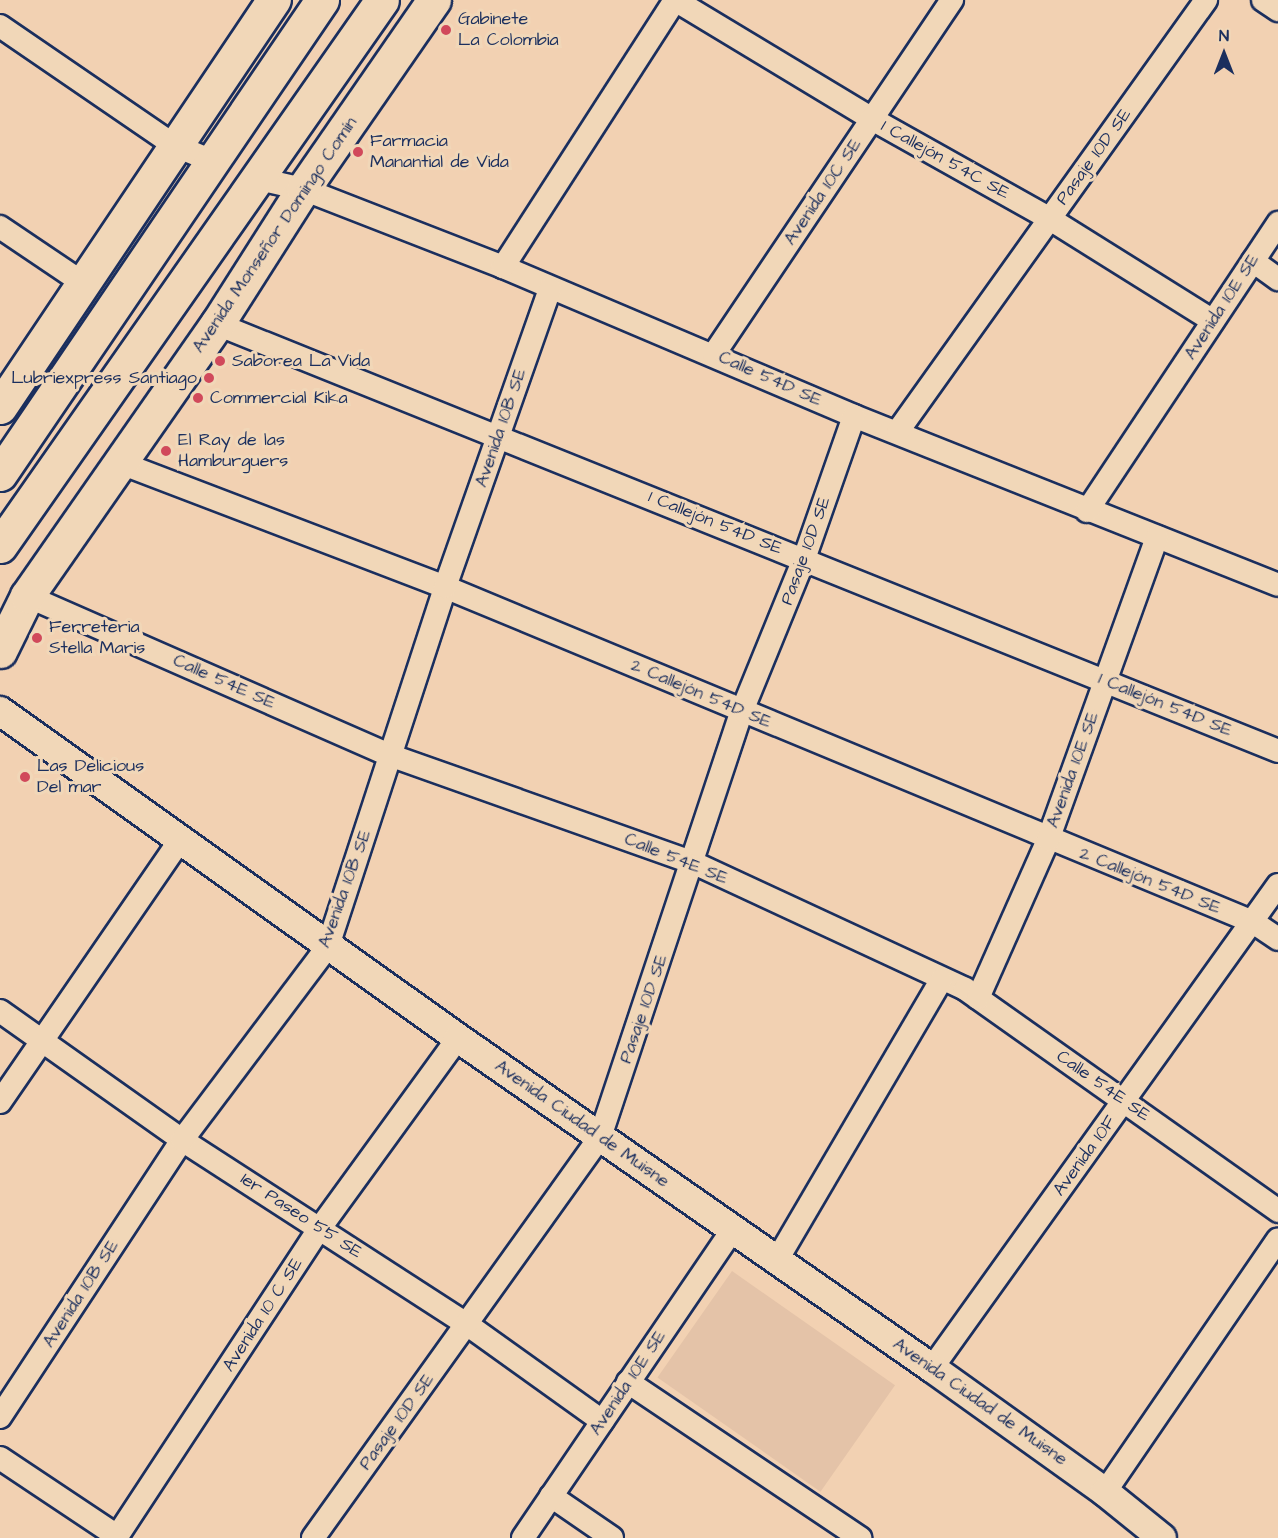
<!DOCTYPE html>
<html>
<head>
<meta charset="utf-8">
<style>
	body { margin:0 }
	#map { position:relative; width:1278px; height:1538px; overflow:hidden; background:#f2d1b2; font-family:"Architects Daughter",sans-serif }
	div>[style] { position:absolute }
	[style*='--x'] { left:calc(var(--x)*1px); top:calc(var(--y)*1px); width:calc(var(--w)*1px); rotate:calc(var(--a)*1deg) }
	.built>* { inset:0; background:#e4c3a8; transform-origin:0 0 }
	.roads { filter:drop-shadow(2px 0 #1b2f5e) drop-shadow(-2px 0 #1b2f5e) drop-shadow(0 2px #1b2f5e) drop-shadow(0 -2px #1b2f5e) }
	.minor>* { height:22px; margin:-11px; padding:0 11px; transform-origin:11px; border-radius:11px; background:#f1d7b8 }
	.tertiary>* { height:28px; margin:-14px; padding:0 14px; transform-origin:14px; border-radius:14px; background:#f1d7b8 }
	.secondary>* { height:33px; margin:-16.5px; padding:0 16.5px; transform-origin:16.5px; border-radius:16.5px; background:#f1d7b8 }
	.dots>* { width:16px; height:16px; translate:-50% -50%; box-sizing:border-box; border:3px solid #f1d7b8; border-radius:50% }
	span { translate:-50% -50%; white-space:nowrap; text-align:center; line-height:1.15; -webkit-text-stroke:6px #f1d7b8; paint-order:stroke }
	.poi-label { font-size:18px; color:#1b2f5e }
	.left { translate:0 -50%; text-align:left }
	.right { translate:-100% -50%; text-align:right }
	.street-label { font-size:18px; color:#1b2f5e }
	.north { position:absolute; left:1194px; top:24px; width:60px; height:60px; -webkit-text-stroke:4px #f1d7b8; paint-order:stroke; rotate:0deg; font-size:16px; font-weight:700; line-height:24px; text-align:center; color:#1b2f5e }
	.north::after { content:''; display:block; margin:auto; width:21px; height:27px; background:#1b2f5e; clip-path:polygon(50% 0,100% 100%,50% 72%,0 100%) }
</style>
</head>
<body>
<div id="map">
	<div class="built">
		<i style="left:732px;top:1271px;width:199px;height:130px;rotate:35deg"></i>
	</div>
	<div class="roads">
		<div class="minor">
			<i style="--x:1263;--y:0;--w:18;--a:34"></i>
			<i style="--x:0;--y:26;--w:211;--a:34.4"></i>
			<i style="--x:174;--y:145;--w:41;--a:22.8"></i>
			<i style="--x:259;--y:179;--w:45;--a:12.8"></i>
			<i style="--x:303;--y:189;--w:215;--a:21.3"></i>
			<i style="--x:503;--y:267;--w:381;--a:23"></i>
			<i style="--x:854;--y:416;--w:456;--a:21.7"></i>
			<i style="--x:0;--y:227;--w:100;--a:34"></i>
			<i style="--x:1253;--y:261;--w:31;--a:36"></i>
			<i style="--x:503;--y:267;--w:318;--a:-57.2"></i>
			<i style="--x:675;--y:0;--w:230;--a:31.1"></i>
			<i style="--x:872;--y:119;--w:204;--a:29.3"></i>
			<i style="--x:1050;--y:219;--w:192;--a:32"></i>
			<i style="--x:217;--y:324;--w:1144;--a:21.92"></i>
			<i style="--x:714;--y:354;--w:427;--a:-56.1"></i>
			<i style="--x:898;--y:431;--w:530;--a:-54.45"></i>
			<i style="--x:118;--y:462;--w:350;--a:20.9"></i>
			<i style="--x:445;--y:587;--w:875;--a:22.52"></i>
			<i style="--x:1253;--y:922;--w:30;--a:34"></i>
			<i style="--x:1087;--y:511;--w:346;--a:-56.4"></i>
			<i style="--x:27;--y:596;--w:399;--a:23.7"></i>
			<i style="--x:392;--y:756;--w:320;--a:19.5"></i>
			<i style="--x:694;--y:863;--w:299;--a:24.9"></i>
			<i style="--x:965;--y:989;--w:384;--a:35.3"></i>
			<i style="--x:978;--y:998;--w:173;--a:-66.1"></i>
			<i style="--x:1048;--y:840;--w:322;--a:-70.2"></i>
			<i style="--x:0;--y:1011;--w:223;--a:35.3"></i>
			<i style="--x:182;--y:1140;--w:341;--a:32.9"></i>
			<i style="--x:468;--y:1325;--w:165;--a:35.6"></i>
			<i style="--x:0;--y:1102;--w:318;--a:-55.5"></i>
			<i style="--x:777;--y:1260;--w:324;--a:-59.6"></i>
			<i style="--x:932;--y:1368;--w:594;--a:-54.38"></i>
			<i style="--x:628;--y:1382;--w:280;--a:33.9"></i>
			<i style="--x:0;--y:1417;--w:331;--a:-56.7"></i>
			<i style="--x:182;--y:1140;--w:243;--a:-53"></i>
			<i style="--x:328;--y:946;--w:378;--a:-71.9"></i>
			<i style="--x:445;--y:587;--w:316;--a:-70.6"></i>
			<i style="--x:0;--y:1458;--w:141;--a:33.7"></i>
			<i style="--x:1105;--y:1492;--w:306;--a:-55.6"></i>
			<i style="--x:551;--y:1496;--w:74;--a:34.5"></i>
			<i style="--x:116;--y:1538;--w:371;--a:-56.7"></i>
			<i style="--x:320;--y:1228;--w:235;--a:-54"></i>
			<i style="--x:313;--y:1538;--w:493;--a:-54.4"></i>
			<i style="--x:600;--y:1137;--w:449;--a:-71.6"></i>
			<i style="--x:742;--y:711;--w:164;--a:-67.8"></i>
			<i style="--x:804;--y:559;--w:151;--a:-70.7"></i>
			<i style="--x:523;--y:1538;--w:375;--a:-55.8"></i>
		</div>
		<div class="tertiary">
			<i style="--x:0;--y:711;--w:563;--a:35.53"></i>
			<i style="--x:458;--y:1038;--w:578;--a:34.85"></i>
			<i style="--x:932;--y:1368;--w:213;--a:35.6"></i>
			<i style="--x:1105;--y:1492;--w:73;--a:38.9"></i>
		</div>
		<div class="secondary">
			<i style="--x:0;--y:407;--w:491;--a:-56.1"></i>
			<i style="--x:0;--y:474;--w:573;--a:-55.81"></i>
			<i style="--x:0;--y:546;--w:666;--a:-55.02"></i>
			<i style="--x:0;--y:651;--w:61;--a:-63.9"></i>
			<i style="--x:27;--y:596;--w:332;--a:-55.1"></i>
			<i style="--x:217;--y:324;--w:160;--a:-57.5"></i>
			<i style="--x:303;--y:189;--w:230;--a:-55.3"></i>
		</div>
	</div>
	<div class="dots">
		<i style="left:446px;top:30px;background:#d1495b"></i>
		<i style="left:358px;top:152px;background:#d1495b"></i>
		<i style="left:220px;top:361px;background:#d1495b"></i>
		<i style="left:209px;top:378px;background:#d1495b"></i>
		<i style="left:198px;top:398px;background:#d1495b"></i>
		<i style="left:166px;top:451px;background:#d1495b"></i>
		<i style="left:37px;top:638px;background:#d1495b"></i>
		<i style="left:25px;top:777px;background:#d1495b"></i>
	</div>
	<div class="poi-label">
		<span class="left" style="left:458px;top:30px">Gabinete<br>La Colombia</span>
		<span class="left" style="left:370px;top:152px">Farmacia<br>Manantial de Vida</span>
		<span class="left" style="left:232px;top:361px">Saborea La Vida</span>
		<span class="right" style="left:197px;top:378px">Lubriexpress Santiago</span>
		<span class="left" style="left:210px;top:398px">Commercial Kika</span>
		<span class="left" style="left:178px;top:451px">El Ray de las<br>Hamburguers</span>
		<span class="left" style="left:49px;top:638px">Ferreteria<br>Stella Maris</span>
		<span class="left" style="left:37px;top:777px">Las Delicious<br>Del mar</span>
	</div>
	<div class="street-label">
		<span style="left:1094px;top:157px;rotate:-54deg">Pasaje 10D SE</span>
		<span style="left:945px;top:160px;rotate:29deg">1 Callejón 54C SE</span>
		<span style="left:823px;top:192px;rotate:-56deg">Avenida 10C SE</span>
		<span style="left:275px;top:235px;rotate:-56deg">Avenida Monseñor Domingo Comín</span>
		<span style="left:1222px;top:307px;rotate:-57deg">Avenida 10E SE</span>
		<span style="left:770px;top:379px;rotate:24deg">Calle 54D SE</span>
		<span style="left:501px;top:428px;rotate:-71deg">Avenida 10B SE</span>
		<span style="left:715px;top:523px;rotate:22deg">1 Callejón 54D SE</span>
		<span style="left:806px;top:551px;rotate:-70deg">Pasaje 10D SE</span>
		<span style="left:224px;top:682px;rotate:24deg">Calle 54E SE</span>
		<span style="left:701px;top:694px;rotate:23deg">2 Callejón 54D SE</span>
		<span style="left:1165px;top:705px;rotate:22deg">1 Callejón 54D SE</span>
		<span style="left:1073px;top:770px;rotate:-70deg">Avenida 10E SE</span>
		<span style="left:676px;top:859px;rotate:22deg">Calle 54E SE</span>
		<span style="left:1150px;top:881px;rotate:22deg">2 Callejón 54D SE</span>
		<span style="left:345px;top:889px;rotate:-70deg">Avenida 10B SE</span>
		<span style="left:644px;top:1009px;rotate:-71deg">Pasaje 10D SE</span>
		<span style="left:1103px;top:1086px;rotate:35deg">Calle 54E SE</span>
		<span style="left:582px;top:1124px;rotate:35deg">Avenida Ciudad de Muisne</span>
		<span style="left:1085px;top:1156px;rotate:-54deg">Avenida 10F</span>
		<span style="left:301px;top:1216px;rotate:33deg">1er Paseo 55 SE</span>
		<span style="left:81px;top:1294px;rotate:-57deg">Avenida 10B SE</span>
		<span style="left:263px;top:1315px;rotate:-57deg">Avenida 10 C SE</span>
		<span style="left:628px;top:1383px;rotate:-56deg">Avenida 10E SE</span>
		<span style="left:980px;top:1402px;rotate:35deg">Avenida Ciudad de Muisne</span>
		<span style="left:397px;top:1422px;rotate:-54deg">Pasaje 10D SE</span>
	</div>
	<div class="north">N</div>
</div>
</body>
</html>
